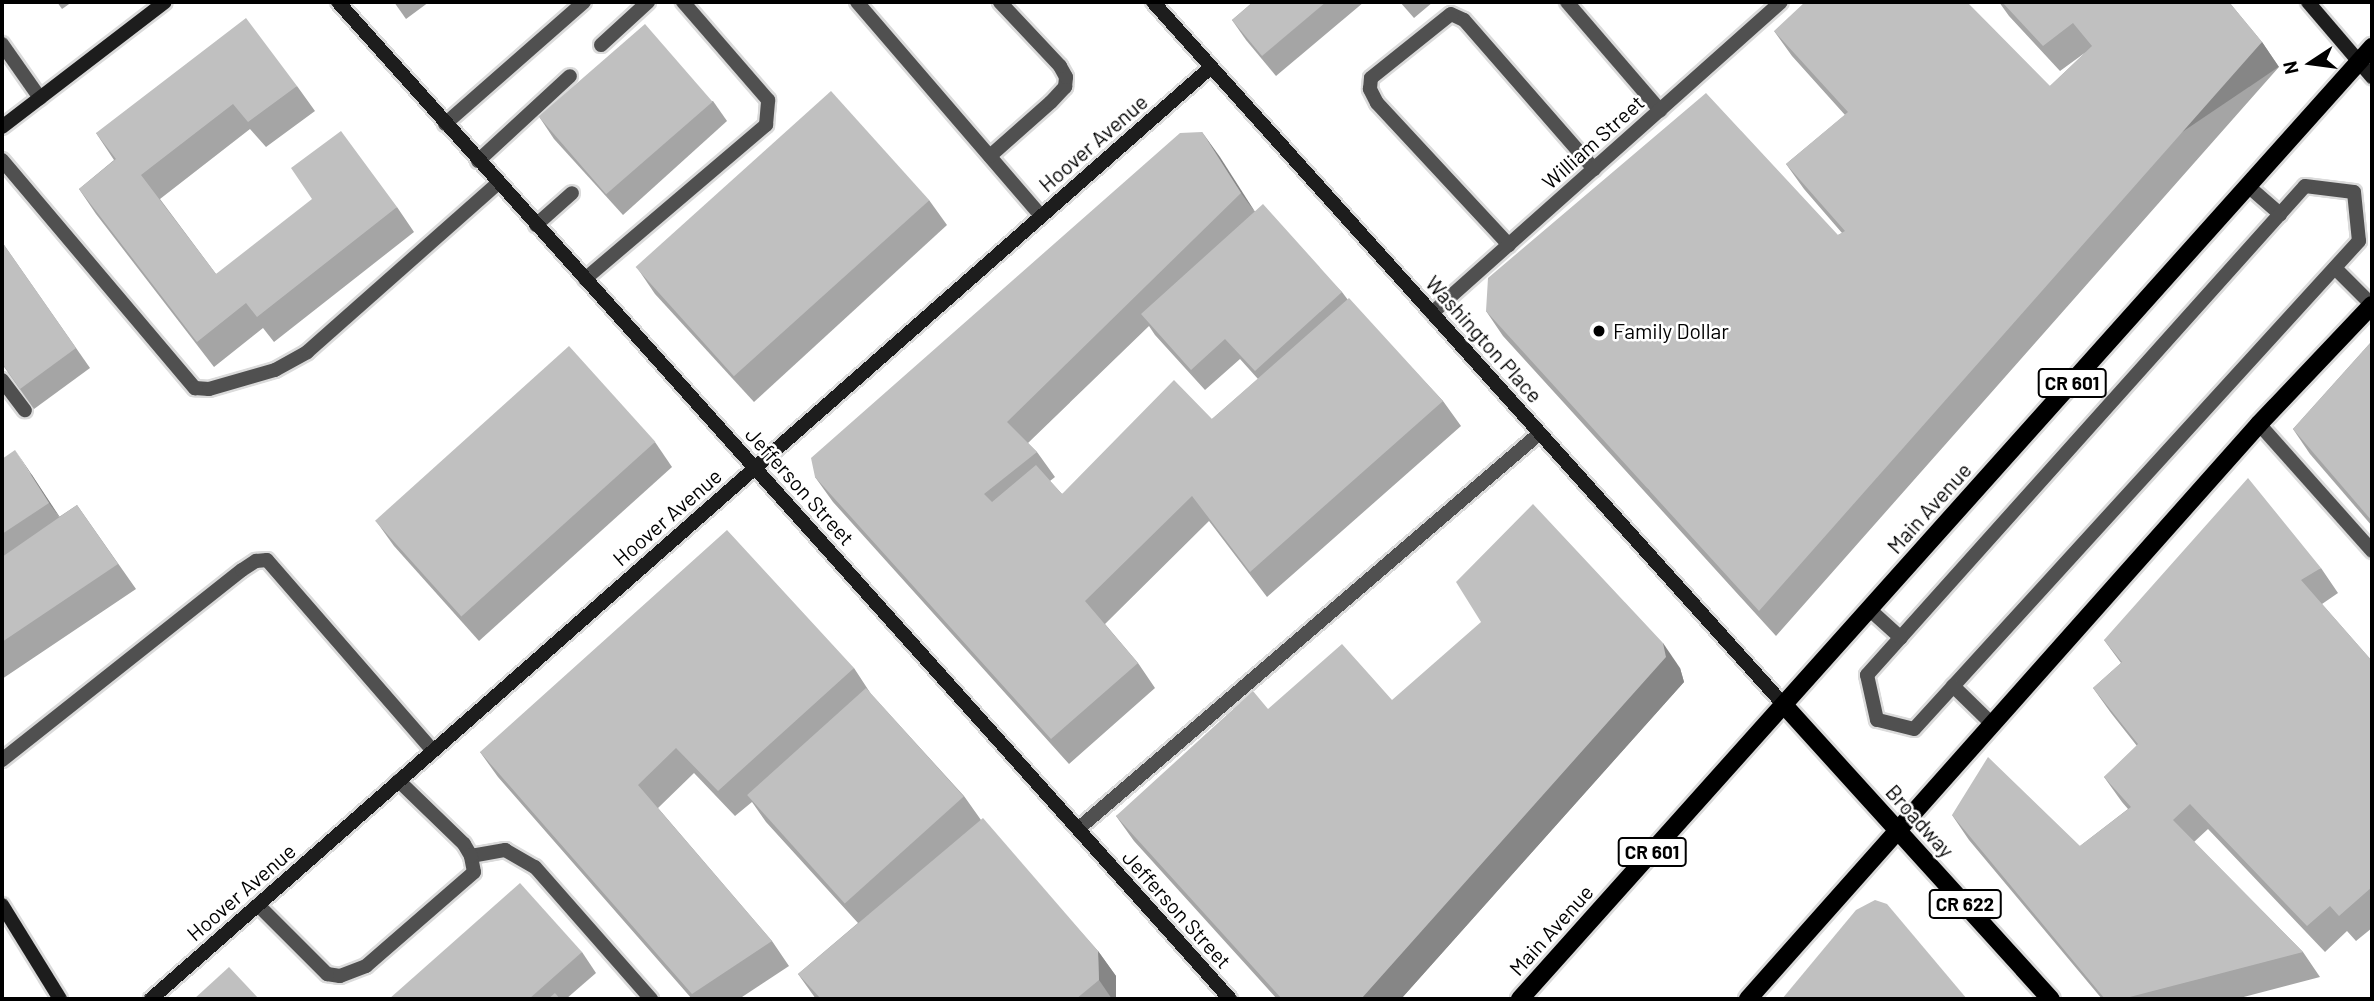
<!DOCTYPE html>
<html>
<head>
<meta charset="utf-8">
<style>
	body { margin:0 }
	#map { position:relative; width:2374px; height:1001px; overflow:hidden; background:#fff; font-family:Barlow,sans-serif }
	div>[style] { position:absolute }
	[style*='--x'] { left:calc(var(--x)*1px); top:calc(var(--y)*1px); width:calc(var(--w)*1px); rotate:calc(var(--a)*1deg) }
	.roads { filter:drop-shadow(2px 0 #dbdbdb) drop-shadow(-2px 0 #dbdbdb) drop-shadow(0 2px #dbdbdb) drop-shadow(0 -2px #dbdbdb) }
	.lane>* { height:14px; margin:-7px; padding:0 7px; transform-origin:7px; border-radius:7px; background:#505050 }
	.street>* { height:14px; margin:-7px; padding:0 7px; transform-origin:7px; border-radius:7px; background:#505050 }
	.secondary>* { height:14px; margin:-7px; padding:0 7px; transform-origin:7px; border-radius:7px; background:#1d1d1d }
	.primary>* { height:18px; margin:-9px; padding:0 9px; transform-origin:9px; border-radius:9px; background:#000 }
	.wall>* { inset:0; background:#a5a5a5 }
	.shaded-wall>* { inset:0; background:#868686; transform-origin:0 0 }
	.building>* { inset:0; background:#c0c0c0; transform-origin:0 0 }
	.dots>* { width:19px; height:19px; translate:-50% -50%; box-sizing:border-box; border:4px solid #fff; border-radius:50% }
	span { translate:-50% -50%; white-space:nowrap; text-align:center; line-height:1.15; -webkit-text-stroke:5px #fff; paint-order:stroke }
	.shield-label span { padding:2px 5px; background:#fff; border:2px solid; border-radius:5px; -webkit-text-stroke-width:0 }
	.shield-label { font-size:19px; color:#000; font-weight:700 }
	.street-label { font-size:21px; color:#000 }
	.poi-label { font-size:21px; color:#000 }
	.left { translate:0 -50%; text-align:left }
	.frame { position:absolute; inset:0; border:4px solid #000; pointer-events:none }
	.north { position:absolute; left:2276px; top:28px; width:70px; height:70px; -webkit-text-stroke:5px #fff; paint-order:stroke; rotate:257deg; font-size:19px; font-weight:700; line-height:28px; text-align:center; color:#000 }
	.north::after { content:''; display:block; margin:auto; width:24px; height:32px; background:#000; clip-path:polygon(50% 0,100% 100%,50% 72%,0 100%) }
</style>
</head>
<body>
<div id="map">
	<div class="roads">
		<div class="lane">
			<i style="--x:857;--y:2;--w:282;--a:49.3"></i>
			<i style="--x:1567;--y:2;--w:143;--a:49.3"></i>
			<i style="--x:2;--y:44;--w:66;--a:54.9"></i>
			<i style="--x:601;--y:45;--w:64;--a:-42.5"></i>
			<i style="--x:445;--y:124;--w:185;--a:-41.3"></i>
			<i style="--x:990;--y:156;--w:81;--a:-41.5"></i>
			<i style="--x:1051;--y:102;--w:21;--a:-47"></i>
			<i style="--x:1065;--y:87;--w:10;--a:-84"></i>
			<i style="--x:1066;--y:77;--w:13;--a:-119"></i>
			<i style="--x:1060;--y:66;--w:88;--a:-133.2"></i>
			<i style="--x:2;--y:160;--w:299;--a:49.8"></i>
			<i style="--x:195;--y:388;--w:14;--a:4"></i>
			<i style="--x:209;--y:389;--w:69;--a:-16.1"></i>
			<i style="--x:275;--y:370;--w:37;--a:-29"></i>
			<i style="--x:307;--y:352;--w:255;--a:-41.5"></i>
			<i style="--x:478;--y:161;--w:125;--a:-42.7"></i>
			<i style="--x:2248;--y:186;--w:43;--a:41.2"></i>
			<i style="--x:2305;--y:186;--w:49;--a:7"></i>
			<i style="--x:2354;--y:192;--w:49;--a:84.2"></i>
			<i style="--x:2359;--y:241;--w:660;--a:132.36"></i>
			<i style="--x:1914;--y:729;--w:38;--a:-166"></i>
			<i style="--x:1877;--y:720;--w:46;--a:-102.5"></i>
			<i style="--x:1867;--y:675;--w:656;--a:-48.15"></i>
			<i style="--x:536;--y:225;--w:48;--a:-41.6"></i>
			<i style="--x:1509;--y:245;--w:194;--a:-132.9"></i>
			<i style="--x:1377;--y:103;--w:16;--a:-117"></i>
			<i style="--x:1370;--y:89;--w:11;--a:-85"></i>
			<i style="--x:1371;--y:78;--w:102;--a:-38.7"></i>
			<i style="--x:1451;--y:14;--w:14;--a:25"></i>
			<i style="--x:1464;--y:20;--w:198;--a:48.9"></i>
			<i style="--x:2335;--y:268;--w:52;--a:45"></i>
			<i style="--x:585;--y:279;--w:238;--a:-40.4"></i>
			<i style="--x:766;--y:125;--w:25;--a:-85"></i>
			<i style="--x:768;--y:100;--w:130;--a:-130.9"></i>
			<i style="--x:2;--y:380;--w:38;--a:53"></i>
			<i style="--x:1869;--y:609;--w:43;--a:42.2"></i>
			<i style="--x:1953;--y:686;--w:54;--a:44.3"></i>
			<i style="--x:2;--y:760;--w:306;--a:-38.4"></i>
			<i style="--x:242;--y:570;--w:17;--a:-33"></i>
			<i style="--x:256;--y:561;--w:11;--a:-5"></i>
			<i style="--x:267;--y:560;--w:253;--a:49"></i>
			<i style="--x:1078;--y:829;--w:608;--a:-40.6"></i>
			<i style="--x:471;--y:856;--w:35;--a:-10"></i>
			<i style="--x:505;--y:850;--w:34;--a:30"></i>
			<i style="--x:535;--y:867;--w:176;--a:48.7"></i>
			<i style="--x:258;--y:905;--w:98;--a:45"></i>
			<i style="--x:327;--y:974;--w:13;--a:9"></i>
			<i style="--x:340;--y:976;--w:28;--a:-21"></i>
			<i style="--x:366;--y:966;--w:143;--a:-41"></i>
			<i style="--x:474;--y:872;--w:16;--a:-101"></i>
			<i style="--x:471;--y:856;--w:14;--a:-120"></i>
			<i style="--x:464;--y:844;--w:91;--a:-135.9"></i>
		</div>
		<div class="street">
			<i style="--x:1432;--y:313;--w:467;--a:-41.7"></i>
			<i style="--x:2259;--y:424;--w:170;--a:48.3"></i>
		</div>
		<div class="secondary">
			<i style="--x:338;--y:2;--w:1338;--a:48.18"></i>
			<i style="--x:1153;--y:2;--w:945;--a:48.09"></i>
			<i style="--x:2308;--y:2;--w:99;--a:49.5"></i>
			<i style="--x:2;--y:127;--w:205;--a:-37.5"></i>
			<i style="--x:2;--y:905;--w:110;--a:58.3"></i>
			<i style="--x:151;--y:999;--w:1411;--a:-41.32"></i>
		</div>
		<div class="primary">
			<i style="--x:1784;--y:705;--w:397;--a:47.8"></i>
			<i style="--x:1520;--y:999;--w:1278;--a:-48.17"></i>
			<i style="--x:1748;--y:999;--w:769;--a:-48.37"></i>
			<i style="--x:2259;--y:424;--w:164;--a:-46.5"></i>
		</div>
	</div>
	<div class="wall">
		<i style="clip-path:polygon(57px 2px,72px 2px,62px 9px)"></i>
		<i style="clip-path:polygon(394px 2px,429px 2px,406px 19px)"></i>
		<i style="clip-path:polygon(1253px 2px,1364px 2px,1276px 76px,1246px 40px,1232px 20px)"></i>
		<i style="clip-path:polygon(1400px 2px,1433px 2px,1414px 18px)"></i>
		<i style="clip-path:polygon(1999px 2px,2229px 2px,2262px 42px,2279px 67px,1776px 636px,1503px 336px,1486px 311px,1838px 235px,1842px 233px,1804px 189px,1786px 164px,1845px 115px,1792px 56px,1774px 31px,2050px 86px,2086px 52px,2060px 71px,2009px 16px)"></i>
		<i style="clip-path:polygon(297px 86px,315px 111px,266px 147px,250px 129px,160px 199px,216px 274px,397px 207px,414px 232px,274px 342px,263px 328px,214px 367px,96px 214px,79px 189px,114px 160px,96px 133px)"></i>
		<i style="clip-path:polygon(713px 101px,727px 121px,623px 215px,554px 139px,540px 118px)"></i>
		<i style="clip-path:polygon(evenodd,1202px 132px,1254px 211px,1342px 292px,1348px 300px,1443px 401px,1461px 426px,1267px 597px,1209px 521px,1105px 624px,1138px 663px,1155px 688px,1069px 764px,833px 502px,815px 477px,1202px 132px,1149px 326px,1155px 335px,1205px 390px,1240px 359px,1258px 379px,1212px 419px,1062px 494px,1050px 481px,1055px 477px,1037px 452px,1028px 443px,1149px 326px)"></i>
		<i style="clip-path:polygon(929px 200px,947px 225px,754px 402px,655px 294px,638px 269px)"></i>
		<i style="clip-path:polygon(2px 242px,90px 368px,34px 409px,2px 364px)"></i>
		<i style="clip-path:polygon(2372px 341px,2372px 526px,2310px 454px,2293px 429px)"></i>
		<i style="clip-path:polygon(655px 442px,672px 467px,479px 641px,394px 546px,376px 521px)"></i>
		<i style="clip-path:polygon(2px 459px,32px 475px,59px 517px,77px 505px,136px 589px,2px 679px)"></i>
		<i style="clip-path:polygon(2321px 568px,2338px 593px,2322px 604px,2372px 661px,2372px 928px,2356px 941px,2347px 931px,2325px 952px,2208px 829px,2194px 842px,2303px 952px,2320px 977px,2236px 999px,2102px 999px,1969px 840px,1952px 815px,2080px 846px,2128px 809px,2122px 802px,2104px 777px,2137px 746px,2111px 713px,2093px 688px,2121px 663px,2104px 640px)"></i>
		<i style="clip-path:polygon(854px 668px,871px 694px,964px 796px,981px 820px,1098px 951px,1116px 976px,1116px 999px,816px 999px,798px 974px,858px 923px,766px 822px,752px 802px,735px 816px,694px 773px,658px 808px,772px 941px,789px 966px,739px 999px,692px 999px,498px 777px,480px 752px)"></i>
		<i style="clip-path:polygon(1680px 668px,1684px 682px,1401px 999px,1277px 999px,1134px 841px,1116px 816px,1268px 709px,1392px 700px)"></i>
		<i style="clip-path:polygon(582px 952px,596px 973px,566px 999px,389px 999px)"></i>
	</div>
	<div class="shaded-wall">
		<i style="left:2262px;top:42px;width:30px;height:759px;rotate:56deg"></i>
		<i style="clip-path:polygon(1202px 132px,1220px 157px,1259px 218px,1241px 193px)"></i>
		<i style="clip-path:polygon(15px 450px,32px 475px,67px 528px,49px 503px)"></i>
		<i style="clip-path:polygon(1663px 643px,1680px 668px,1684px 682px,1401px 999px,1361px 999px)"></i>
		<i style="clip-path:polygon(1098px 951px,1116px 976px,1116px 999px,1112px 999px,1099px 980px)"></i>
	</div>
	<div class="building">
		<i style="clip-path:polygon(1253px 2px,1326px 2px,1262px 56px,1232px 20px)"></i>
		<i style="clip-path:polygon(1805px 2px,1967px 2px,2050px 86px,2092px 46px,2073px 23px,2043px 46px,2002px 2px,2229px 2px,2262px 42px,1759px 611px,1486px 311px,1488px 278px,1706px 93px,1838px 235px,1845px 231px,1786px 164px,1848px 112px,1774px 31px)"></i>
		<i style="clip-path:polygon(246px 18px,297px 86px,248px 122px,233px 104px,141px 175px,216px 274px,312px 199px,291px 168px,341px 131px,397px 207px,257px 317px,246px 303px,197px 342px,79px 189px,116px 159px,96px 133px)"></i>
		<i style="left:645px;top:24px;width:103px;height:141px;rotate:49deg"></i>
		<i style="left:831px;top:91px;width:147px;height:263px;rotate:48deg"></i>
		<i style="clip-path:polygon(1202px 132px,1241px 193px,1007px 422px,1037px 452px,984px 494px,992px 502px,1036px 465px,1062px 494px,1174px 380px,1212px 419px,1349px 298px,1443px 401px,1250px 572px,1192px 496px,1085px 601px,1138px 663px,1051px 739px,815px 477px,811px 458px,1180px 133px)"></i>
		<i style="clip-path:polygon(1263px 204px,1342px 292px,1255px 371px,1225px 339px,1191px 370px,1141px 314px)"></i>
		<i style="clip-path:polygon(2px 242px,76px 348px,20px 389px,2px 363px)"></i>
		<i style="clip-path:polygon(2372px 341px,2372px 521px,2293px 429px)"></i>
		<i style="left:569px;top:346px;width:129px;height:261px;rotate:48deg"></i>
		<i style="clip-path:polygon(15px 450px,49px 503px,2px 534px,2px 459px)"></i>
		<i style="clip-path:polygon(2248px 478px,2321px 568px,2301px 580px,2372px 661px,2372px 887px,2339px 916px,2330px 906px,2307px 926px,2190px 804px,2173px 820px,2303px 952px,2122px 999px,2105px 999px,1952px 815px,1988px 757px,2080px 846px,2131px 807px,2104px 777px,2138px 744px,2093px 688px,2122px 662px,2104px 640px)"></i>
		<i style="clip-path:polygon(1533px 504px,1663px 643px,1666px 657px,1361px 999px,1282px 999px,1116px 816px,1253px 691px,1268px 709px,1342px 644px,1392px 700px,1481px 622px,1456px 582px)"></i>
		<i style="clip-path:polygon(77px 505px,118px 564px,2px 642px,2px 557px)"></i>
		<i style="clip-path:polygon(727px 530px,854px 668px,718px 791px,676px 748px,638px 785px,772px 941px,692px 994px,480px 752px)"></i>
		<i style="left:866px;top:688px;width:146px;height:160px;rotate:48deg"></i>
		<i style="clip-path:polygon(983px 818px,1098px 951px,1099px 980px,1076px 999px,821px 999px,798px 974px)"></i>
		<i style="clip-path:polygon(520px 883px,582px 952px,529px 999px,389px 999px)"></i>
		<i style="clip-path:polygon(1875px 900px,1887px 904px,1967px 999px,1782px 999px,1856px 910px)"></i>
		<i style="clip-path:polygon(229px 967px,259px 999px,194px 999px)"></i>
		<i style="clip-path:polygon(555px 993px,560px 999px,548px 999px)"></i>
	</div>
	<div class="dots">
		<i style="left:1599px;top:331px;background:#000"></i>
	</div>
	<div class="shield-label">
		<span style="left:2072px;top:383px">CR 601</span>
		<span style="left:1652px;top:852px">CR 601</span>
		<span style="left:1965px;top:904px">CR 622</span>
	</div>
	<div class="street-label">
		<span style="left:1593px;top:142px;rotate:-42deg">William Street</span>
		<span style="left:1093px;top:143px;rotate:-41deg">Hoover Avenue</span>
		<span style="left:1484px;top:339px;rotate:48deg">Washington Place</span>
		<span style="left:800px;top:486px;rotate:48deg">Jefferson Street</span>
		<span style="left:1929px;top:508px;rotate:-48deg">Main Avenue</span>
		<span style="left:667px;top:517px;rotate:-41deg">Hoover Avenue</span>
		<span style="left:1920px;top:821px;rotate:48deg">Broadway</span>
		<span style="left:241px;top:892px;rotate:-41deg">Hoover Avenue</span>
		<span style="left:1177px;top:909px;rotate:48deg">Jefferson Street</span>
		<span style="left:1551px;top:930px;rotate:-48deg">Main Avenue</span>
	</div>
	<div class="poi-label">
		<span class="left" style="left:1613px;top:331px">Family Dollar</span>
	</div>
	<div class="frame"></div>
	<div class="north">N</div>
</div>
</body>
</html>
